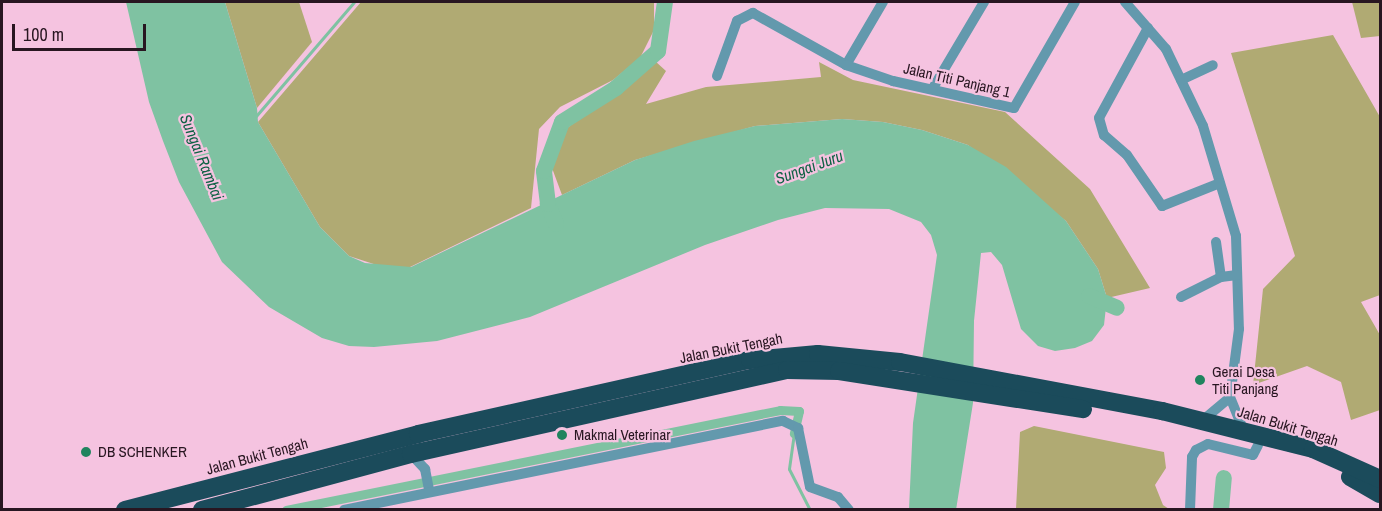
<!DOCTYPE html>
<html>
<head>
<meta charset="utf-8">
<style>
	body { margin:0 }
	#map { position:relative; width:1382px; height:511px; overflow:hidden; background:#f5c3e0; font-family:"Archivo Narrow",sans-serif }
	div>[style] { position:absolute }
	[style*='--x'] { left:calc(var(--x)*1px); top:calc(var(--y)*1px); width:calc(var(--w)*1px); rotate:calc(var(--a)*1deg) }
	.green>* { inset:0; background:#b0aa73 }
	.water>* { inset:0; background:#7fc2a2 }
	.stream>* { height:3px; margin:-1.5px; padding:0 1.5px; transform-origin:1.5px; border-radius:1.5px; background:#7fc2a2 }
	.canal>* { height:9px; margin:-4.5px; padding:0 4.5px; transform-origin:4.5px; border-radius:4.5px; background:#7fc2a2 }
	.river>* { height:16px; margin:-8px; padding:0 8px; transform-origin:8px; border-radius:8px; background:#7fc2a2 }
	.street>* { height:10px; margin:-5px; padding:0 5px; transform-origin:5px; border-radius:5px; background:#6399ad }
	.highway>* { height:18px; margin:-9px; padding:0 9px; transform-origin:9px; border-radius:9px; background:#1b4b5b }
	.dots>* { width:16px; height:16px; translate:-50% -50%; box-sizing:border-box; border:3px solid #f5c3e0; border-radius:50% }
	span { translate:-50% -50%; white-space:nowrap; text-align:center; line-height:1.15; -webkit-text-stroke:4.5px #f5c3e0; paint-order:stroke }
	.street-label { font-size:15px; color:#281621 }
	.poi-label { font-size:15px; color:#281621 }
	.left { translate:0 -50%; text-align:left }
	.water-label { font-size:16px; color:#0e6244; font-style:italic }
	.frame { position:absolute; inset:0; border:3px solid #281621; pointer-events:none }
	.scale { position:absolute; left:12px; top:24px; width:134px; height:27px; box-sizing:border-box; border:3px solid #281621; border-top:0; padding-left:8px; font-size:18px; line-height:21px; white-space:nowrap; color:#281621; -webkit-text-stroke:4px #f5c3e0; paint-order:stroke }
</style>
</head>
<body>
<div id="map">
	<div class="green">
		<i style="clip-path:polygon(225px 2px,299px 2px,312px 42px,257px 108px)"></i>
		<i style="clip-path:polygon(361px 2px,654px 2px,654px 30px,640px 58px,613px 80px,560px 107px,539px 129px,531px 208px,410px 267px,386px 268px,349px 256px,320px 227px,258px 122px)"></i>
		<i style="clip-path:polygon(1352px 2px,1380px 2px,1380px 36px,1361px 38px)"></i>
		<i style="clip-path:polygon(1333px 35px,1380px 117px,1380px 295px,1361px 302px,1380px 335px,1380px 410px,1351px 420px,1341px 382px,1307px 366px,1253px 385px,1263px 289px,1295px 256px,1231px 53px)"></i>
		<i style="clip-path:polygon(655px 61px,666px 71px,646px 104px,706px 87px,821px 77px,819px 62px,853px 80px,1005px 112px,1090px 189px,1150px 288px,1107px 298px,1098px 269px,1066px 221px,968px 145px,922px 130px,883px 122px,842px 119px,755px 126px,635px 160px,562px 195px,552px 168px,567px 128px,628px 85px)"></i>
		<i style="clip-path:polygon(1034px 426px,1164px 452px,1166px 468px,1155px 485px,1163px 505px,1169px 509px,1016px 509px,1020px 432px)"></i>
	</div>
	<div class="water">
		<i style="clip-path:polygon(126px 2px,225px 2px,257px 108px,258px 122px,320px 227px,349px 256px,365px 263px,411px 267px,635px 160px,694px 141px,755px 126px,842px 119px,883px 122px,922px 130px,968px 145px,1006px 167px,1066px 221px,1098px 269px,1107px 298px,1104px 325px,1092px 341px,1075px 348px,1055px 351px,1038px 346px,1021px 329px,1002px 265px,991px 252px,981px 253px,974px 321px,973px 403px,956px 510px,909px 509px,913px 423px,937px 255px,931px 235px,921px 222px,889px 209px,825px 208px,778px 220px,705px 245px,530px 317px,437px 341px,374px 347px,349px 346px,322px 338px,269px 307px,222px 262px,179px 182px,163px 141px,149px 102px)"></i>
	</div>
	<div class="stream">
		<i style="--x:256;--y:116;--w:150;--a:-49.3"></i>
		<i style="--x:794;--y:433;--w:36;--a:98"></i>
		<i style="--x:789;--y:469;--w:46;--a:62.9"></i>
	</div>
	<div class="canal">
		<i style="--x:286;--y:510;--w:504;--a:-11.44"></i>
		<i style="--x:780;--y:410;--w:19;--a:3"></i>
		<i style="--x:799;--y:411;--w:23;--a:103"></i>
	</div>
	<div class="river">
		<i style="--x:556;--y:224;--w:22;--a:-112"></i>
		<i style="--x:548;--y:204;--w:33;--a:-97"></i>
		<i style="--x:544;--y:171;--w:52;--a:-69.8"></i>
		<i style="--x:562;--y:122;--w:64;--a:-32.2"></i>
		<i style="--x:616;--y:88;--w:56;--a:-41.4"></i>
		<i style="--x:658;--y:51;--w:49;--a:-81.9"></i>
		<i style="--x:1089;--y:296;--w:30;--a:23"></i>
		<i style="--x:1221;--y:510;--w:32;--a:-85"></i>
	</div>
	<div class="street">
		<i style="--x:1125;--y:2;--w:62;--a:48.9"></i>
		<i style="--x:1166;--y:49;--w:85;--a:64.3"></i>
		<i style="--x:1203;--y:126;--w:115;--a:73.3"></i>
		<i style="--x:1236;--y:236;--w:93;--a:88.2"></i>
		<i style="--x:1239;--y:329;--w:69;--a:97.5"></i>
		<i style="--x:1230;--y:397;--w:35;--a:68"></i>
		<i style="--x:1148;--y:28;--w:102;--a:118.6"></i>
		<i style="--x:1099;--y:118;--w:18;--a:74"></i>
		<i style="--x:1104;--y:135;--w:30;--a:41"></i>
		<i style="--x:1127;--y:155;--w:62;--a:55.5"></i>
		<i style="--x:1162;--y:206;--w:62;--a:-21.6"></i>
		<i style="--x:846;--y:65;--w:73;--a:-59.6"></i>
		<i style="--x:717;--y:76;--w:59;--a:-70"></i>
		<i style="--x:737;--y:21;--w:18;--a:-27"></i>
		<i style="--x:753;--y:13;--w:107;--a:29.2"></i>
		<i style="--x:846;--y:65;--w:50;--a:18.8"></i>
		<i style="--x:893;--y:81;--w:124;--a:12.6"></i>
		<i style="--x:1014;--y:108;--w:122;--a:-60.1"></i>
		<i style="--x:1181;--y:80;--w:35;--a:-25"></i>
		<i style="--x:933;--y:88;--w:100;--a:-59.3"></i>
		<i style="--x:1216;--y:242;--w:35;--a:82"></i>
		<i style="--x:1181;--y:297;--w:45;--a:-26.6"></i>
		<i style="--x:1221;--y:277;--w:16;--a:-7"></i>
		<i style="--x:1203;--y:420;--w:35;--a:-40"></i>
		<i style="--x:411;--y:454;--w:21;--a:47"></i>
		<i style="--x:425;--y:469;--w:21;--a:79"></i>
		<i style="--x:344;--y:510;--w:448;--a:-11.5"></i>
		<i style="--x:783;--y:421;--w:17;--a:25"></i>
		<i style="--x:798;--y:428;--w:60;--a:78.5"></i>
		<i style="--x:810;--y:487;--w:30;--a:20"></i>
		<i style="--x:838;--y:497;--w:17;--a:50"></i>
		<i style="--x:1190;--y:510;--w:53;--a:-87.8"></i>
		<i style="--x:1192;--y:457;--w:8;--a:-60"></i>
		<i style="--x:1196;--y:450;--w:13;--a:-27"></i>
		<i style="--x:1208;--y:444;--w:46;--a:13.7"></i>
		<i style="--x:1253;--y:455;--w:11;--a:-63"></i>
	</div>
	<div class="highway">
		<i style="--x:1350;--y:477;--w:34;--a:30"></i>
		<i style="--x:125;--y:510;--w:303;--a:-14.5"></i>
		<i style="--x:418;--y:434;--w:340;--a:-12.6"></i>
		<i style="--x:750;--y:360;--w:68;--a:-5"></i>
		<i style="--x:818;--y:354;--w:82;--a:5.6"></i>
		<i style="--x:900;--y:362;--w:267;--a:10.6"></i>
		<i style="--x:1162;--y:411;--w:156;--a:14.1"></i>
		<i style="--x:1313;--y:449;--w:73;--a:24.1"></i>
		<i style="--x:202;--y:510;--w:216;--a:-15"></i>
		<i style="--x:411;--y:454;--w:385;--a:-12.6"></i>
		<i style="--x:787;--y:370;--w:52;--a:1.1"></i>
		<i style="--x:839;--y:371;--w:247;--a:8.9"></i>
	</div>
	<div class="dots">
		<i style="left:1200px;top:380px;background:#20845e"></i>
		<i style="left:562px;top:435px;background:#20845e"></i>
		<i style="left:86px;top:452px;background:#20845e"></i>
	</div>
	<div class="street-label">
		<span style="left:957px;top:80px;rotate:13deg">Jalan Titi Panjang 1</span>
		<span style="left:731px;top:348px;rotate:-11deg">Jalan Bukit Tengah</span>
		<span style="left:1288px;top:426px;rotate:17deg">Jalan Bukit Tengah</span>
		<span style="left:257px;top:456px;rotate:-15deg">Jalan Bukit Tengah</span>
	</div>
	<div class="poi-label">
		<span class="left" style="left:1212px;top:380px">Gerai Desa<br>Titi Panjang</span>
		<span class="left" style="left:574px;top:435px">Makmal Veterinar</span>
		<span class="left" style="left:98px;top:452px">DB SCHENKER</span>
	</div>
	<div class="water-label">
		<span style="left:202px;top:157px;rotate:68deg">Sungai Rambai</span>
		<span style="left:809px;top:167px;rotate:-20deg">Sungai Juru</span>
	</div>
	<div class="frame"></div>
	<div class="scale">100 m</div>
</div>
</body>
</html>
